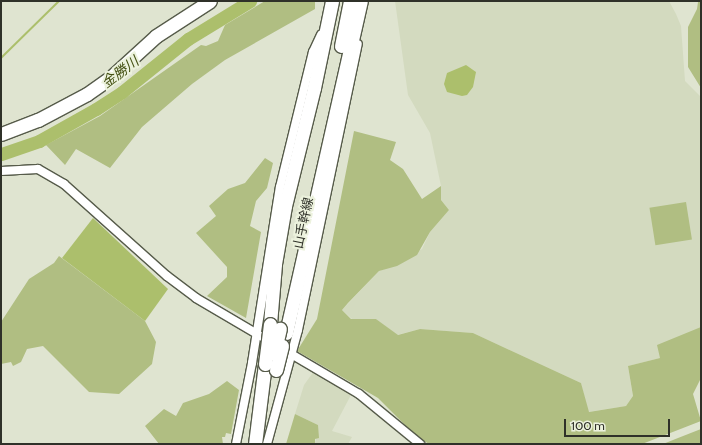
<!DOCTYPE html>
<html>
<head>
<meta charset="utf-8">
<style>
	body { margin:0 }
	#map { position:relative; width:702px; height:445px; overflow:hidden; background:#dfe4d0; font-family:Cabin,"Noto Sans JP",sans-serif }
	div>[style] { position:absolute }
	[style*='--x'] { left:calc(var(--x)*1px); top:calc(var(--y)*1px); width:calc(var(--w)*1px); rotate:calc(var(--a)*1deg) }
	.built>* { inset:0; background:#d3dabf }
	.green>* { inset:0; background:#b0be82; transform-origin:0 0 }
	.water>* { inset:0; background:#acbf6c }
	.stream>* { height:2px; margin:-1px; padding:0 1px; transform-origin:1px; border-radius:1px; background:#acbf6c }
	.river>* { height:13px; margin:-6.5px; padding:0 6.5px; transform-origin:6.5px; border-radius:6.5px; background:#acbf6c }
	.roads { filter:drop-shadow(1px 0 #565b4a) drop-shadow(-1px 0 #565b4a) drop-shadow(0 1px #565b4a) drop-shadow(0 -1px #565b4a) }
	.street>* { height:8px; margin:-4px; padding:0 4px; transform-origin:4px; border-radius:4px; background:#fff }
	.primary>* { height:13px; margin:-6.5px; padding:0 6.5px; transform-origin:6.5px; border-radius:6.5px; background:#fff }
	.bridges { filter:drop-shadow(1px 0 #565b4a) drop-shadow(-1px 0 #565b4a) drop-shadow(0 1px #565b4a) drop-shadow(0 -1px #565b4a) }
	.primary-bridge>* { height:13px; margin:-6.5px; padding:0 6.5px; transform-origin:6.5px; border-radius:6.5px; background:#fff }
	span { translate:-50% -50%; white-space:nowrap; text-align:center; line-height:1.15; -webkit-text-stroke:4px #ecf2dd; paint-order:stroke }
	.street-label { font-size:13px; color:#2f3129 }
	.water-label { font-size:14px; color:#455114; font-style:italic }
	.frame { position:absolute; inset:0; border:2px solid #2f3129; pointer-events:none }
	.scale { position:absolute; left:564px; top:419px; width:106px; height:18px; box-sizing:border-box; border:2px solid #2f3129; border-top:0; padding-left:5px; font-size:12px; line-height:14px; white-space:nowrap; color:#2f3129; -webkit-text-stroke:3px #ecf2dd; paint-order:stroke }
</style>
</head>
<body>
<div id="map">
	<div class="built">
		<i style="clip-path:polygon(395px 1px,669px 1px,676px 14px,681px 26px,685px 81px,701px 97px,701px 328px,660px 358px,628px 366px,633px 397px,626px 406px,588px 412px,581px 383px,473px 333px,420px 329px,397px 335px,376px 319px,352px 319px,342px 310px,379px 271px,395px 265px,422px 249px,430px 232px,449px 210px,441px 200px,441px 186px,430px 133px,408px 95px)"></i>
		<i style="clip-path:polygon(314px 371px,352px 393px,332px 431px,352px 437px,348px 444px,315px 444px,318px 425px,295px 414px,304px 385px)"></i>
	</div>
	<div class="green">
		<i style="clip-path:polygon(265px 1px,315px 1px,315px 9px,225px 60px,192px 84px,142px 127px,110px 168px,76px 149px,65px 165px,46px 145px,100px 116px,201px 45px,206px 46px,218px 41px,225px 25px)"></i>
		<i style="clip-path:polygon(701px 1px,701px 88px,688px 67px,688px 27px,697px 9px,698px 2px)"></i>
		<i style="clip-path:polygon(354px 131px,396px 142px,390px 160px,403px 169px,422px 199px,441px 186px,441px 200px,449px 210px,430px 232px,417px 255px,397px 266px,379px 271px,348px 303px,342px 310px,351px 319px,376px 319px,398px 335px,420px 329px,473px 333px,581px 383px,589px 412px,626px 406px,633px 396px,628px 366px,660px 358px,657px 345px,701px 327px,701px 378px,693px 394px,701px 421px,642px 444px,429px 444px,416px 436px,378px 398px,297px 351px,317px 319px)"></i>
		<i style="clip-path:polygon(265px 158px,273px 163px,267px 188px,256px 201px,250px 226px,261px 232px,246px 318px,207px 296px,227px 277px,227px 267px,196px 233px,216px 216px,209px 206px,228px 189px,245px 183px)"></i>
		<i style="left:686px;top:202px;width:38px;height:37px;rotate:81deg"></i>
		<i style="clip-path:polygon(59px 256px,145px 321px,156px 342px,152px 364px,119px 394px,89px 392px,43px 346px,27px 349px,21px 362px,13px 366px,11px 362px,1px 364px,1px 322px,29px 279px,54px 263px)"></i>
		<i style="clip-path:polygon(227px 381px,239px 390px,231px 434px,226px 433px,225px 437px,222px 437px,223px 444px,159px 444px,145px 426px,164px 409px,176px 416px,183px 403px,209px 394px)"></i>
		<i style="clip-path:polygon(295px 414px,318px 425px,319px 438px,315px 439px,315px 444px,286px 444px)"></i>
		<i style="clip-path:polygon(701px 429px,701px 444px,663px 444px,678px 438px)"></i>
	</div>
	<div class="water">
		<i style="clip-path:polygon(466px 65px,476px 72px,473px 87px,467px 95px,462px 96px,447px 92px,444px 84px,447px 73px)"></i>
		<i style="clip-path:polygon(93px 218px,168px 289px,145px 321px,62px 258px)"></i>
	</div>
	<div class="stream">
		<i style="--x:1;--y:58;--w:81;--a:-44.5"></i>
	</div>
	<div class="river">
		<i style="--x:1;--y:154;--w:40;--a:-18.9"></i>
		<i style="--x:39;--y:141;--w:65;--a:-29.3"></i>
		<i style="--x:96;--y:109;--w:31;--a:-33"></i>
		<i style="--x:122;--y:92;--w:85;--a:-38.8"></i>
		<i style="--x:188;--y:39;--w:73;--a:-31.5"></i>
	</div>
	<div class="roads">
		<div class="street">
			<i style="--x:1;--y:171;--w:37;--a:-3"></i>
			<i style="--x:38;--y:169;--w:30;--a:30"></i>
			<i style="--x:64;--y:184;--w:138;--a:41.8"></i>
			<i style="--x:167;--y:276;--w:36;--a:37"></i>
			<i style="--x:196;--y:298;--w:189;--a:30.5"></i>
			<i style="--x:359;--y:394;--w:79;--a:39.3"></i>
			<i style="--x:236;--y:444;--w:83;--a:-78.8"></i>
			<i style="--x:252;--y:363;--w:178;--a:-81"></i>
			<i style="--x:280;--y:187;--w:139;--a:-76.3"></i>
			<i style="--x:313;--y:52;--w:19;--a:-65"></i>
			<i style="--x:267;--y:444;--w:118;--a:-74.8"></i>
			<i style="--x:298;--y:330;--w:292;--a:-78.2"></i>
		</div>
		<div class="primary">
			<i style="--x:341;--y:46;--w:46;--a:-78.7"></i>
			<i style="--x:1;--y:134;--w:40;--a:-21"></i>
			<i style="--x:38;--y:120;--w:55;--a:-28"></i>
			<i style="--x:87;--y:94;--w:28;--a:-35"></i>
			<i style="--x:110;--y:78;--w:62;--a:-42.4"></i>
			<i style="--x:156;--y:36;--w:64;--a:-32.9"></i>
			<i style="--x:270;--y:324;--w:60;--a:-85.2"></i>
			<i style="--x:275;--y:264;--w:59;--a:-80.2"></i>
			<i style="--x:285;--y:206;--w:122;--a:-76.2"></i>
			<i style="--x:314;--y:88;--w:89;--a:-78.3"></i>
			<i style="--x:286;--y:333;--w:340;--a:-77.3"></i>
			<i style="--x:255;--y:444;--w:81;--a:-82.9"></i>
		</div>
	</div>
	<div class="bridges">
		<div class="primary-bridge">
			<i style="--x:274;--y:354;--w:26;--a:-77"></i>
			<i style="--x:265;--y:364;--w:40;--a:-82.9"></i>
			<i style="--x:276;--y:370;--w:25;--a:-76"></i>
		</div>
	</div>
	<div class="street-label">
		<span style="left:303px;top:223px;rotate:-78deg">山手幹線</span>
	</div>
	<div class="water-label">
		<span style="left:120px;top:72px;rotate:-37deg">金勝川</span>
	</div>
	<div class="frame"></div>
	<div class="scale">100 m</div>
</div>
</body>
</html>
